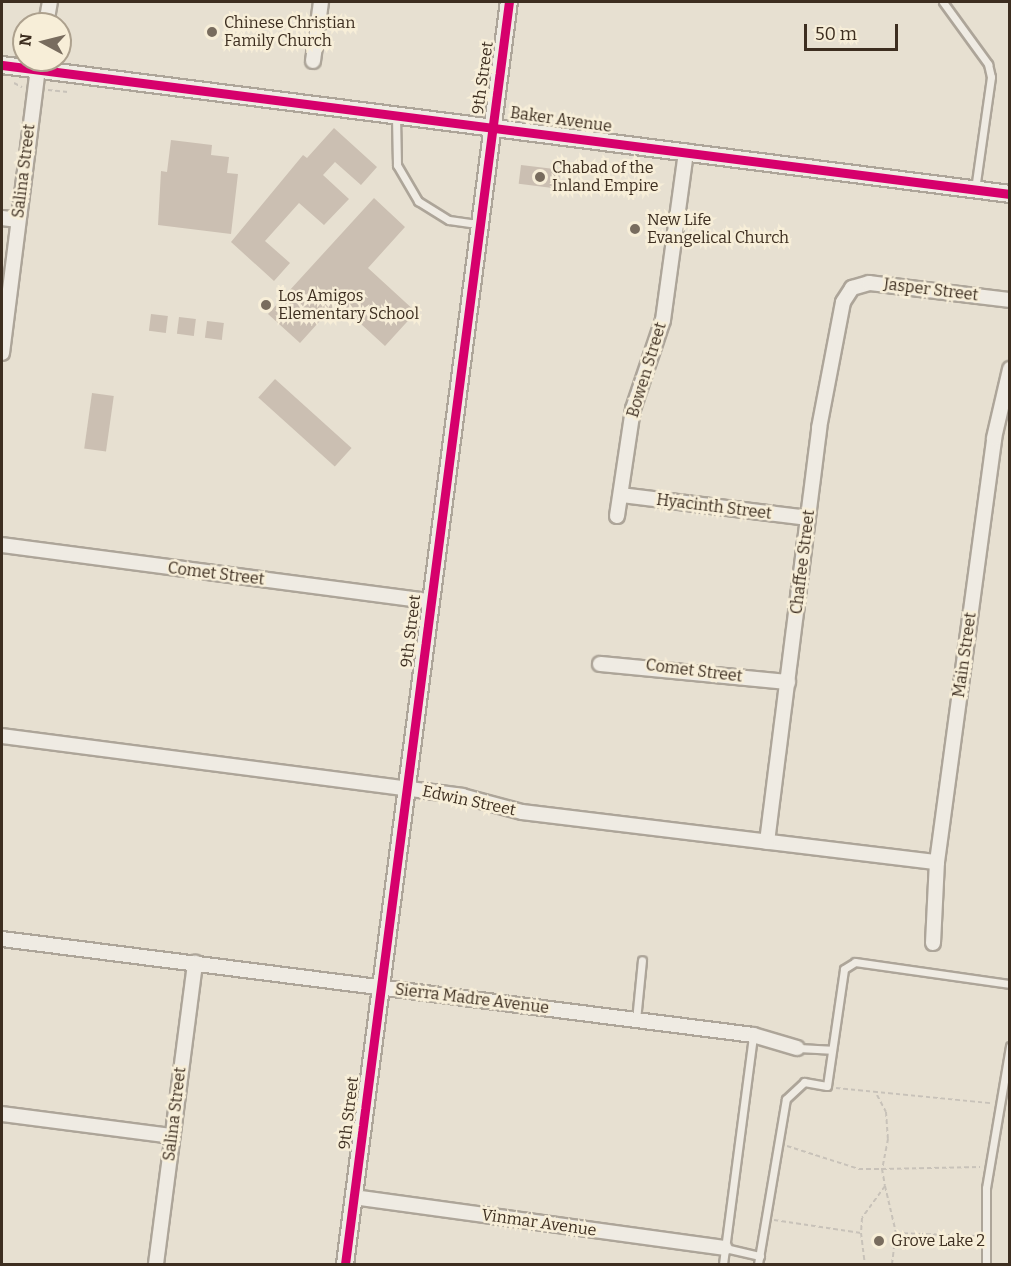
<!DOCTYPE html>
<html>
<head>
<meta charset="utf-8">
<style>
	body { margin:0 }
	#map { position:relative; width:1011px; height:1266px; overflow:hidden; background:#e7e0d1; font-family:Bitter,serif }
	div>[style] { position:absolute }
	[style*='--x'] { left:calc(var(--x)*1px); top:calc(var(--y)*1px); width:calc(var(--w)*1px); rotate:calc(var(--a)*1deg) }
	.building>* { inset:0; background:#cbbfb2; transform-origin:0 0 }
	.path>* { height:2px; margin-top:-1px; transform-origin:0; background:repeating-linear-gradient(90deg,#c8c2b9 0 4.5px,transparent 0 7.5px) }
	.roads { filter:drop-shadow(2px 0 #ada599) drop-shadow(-2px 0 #ada599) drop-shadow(0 2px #ada599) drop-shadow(0 -2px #ada599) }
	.service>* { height:7px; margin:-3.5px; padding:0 3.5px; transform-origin:3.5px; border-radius:3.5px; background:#efebe3 }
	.minor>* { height:14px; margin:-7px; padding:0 7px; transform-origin:7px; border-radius:7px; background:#efebe3 }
	.tertiary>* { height:16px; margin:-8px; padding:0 8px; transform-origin:8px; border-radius:8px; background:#efebe3 }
	.cycleway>* { height:9px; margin:-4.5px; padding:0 4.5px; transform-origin:4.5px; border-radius:4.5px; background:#d6006c }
	.dots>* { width:16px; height:16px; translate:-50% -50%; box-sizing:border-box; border:3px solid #f7eed8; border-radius:50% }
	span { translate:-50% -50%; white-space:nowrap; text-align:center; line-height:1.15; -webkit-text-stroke:5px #f7eed8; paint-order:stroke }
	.poi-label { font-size:16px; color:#3d2e20 }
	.left { translate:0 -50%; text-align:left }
	.street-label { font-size:16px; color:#3d2e20 }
	.frame { position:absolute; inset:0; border:3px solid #3d2e20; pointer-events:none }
	.north { position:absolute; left:12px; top:12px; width:60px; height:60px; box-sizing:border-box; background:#f7eed8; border:2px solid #ada18e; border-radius:50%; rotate:277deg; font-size:16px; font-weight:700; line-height:24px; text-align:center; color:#3d2e20 }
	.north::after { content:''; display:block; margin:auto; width:21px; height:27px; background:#786c5e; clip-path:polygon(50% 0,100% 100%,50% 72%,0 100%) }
	.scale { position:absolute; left:804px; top:24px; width:94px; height:27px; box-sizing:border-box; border:3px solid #3d2e20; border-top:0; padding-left:8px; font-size:18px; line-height:21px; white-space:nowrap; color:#3d2e20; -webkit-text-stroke:4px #f7eed8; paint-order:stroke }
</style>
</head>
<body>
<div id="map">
	<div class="building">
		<i style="clip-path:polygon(334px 128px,377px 167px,361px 185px,335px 162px,323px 175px,349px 199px,324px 225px,299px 203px,265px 241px,290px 263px,274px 281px,231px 242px,303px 155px,307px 158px)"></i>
		<i style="clip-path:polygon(171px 140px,212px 145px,211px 155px,229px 157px,227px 173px,238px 174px,231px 234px,158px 225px,161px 171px,167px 172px)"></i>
		<i style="left:521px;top:165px;width:40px;height:19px;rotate:7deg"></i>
		<i style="clip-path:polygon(374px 198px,405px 227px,368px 268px,416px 312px,385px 346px,337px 302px,300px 343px,268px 314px)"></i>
		<i style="left:151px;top:314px;width:17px;height:17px;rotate:7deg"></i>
		<i style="left:179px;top:317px;width:17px;height:17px;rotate:7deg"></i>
		<i style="left:207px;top:321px;width:17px;height:17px;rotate:7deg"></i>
		<i style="left:275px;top:379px;width:103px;height:25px;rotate:42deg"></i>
		<i style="left:92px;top:393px;width:22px;height:56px;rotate:8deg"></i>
	</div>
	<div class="path">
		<i style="--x:14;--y:83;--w:9;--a:27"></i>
		<i style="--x:48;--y:90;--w:20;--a:6"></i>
		<i style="--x:836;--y:1088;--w:155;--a:5.6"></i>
		<i style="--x:877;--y:1095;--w:19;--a:62"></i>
		<i style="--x:886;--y:1112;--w:27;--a:86"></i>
		<i style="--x:888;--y:1139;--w:31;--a:101"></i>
		<i style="--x:882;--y:1169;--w:98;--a:-1.2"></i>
		<i style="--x:787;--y:1146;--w:76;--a:17.7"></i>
		<i style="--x:859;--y:1169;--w:23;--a:0"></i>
		<i style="--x:882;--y:1169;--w:17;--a:80"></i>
		<i style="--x:885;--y:1186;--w:39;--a:126"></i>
		<i style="--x:862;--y:1218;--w:15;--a:94"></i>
		<i style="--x:885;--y:1186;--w:48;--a:76.8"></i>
		<i style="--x:774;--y:1220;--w:88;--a:8.5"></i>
		<i style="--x:861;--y:1233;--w:31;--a:83"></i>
		<i style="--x:892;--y:1264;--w:31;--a:-83"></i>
		<i style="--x:896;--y:1233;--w:81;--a:2.1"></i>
	</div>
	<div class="roads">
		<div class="service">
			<i style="--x:943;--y:2;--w:77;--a:54"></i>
			<i style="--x:988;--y:64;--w:13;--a:77"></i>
			<i style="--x:991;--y:77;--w:114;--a:98.1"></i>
			<i style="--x:396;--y:117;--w:48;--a:88.8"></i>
			<i style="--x:397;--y:165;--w:42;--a:59.7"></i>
			<i style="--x:418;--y:201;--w:36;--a:32"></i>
			<i style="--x:449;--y:220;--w:30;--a:8"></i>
			<i style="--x:636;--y:1020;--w:60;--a:-84.3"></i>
			<i style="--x:797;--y:1048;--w:35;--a:3"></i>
			<i style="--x:725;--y:1248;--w:36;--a:13"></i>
			<i style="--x:723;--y:1264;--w:231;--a:-82.5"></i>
			<i style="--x:758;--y:1264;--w:167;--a:-80.4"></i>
			<i style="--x:786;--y:1099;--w:25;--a:-43"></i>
			<i style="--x:804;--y:1082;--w:23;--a:10"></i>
			<i style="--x:827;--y:1086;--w:118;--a:-81.7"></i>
			<i style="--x:844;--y:969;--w:13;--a:-32"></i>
			<i style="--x:855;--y:962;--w:157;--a:8.1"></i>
			<i style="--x:986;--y:1264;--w:76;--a:-90"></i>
			<i style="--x:986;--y:1188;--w:144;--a:-80.4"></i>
		</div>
		<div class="minor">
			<i style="--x:46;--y:24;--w:22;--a:-80"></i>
			<i style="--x:313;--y:61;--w:60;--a:-82.3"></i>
			<i style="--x:2;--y:218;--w:16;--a:7"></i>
			<i style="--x:2;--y:353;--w:295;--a:-82.8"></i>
			<i style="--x:621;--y:495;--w:188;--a:7"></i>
			<i style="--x:617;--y:516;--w:108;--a:-81.5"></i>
			<i style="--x:633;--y:409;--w:94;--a:-71.4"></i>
			<i style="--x:663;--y:320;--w:170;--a:-82.2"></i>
			<i style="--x:2;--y:545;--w:432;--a:7.5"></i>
			<i style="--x:600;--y:664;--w:189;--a:5.5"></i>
			<i style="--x:2;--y:736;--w:464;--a:7.4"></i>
			<i style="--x:462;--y:796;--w:62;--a:14.9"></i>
			<i style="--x:522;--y:812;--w:418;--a:6.9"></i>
			<i style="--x:767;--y:842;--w:417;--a:-82.8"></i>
			<i style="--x:819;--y:428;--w:128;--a:-79.2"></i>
			<i style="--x:843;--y:302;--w:17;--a:-57"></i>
			<i style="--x:852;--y:288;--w:18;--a:-16"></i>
			<i style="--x:869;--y:283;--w:142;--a:6.9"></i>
			<i style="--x:2;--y:939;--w:757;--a:7.28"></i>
			<i style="--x:753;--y:1035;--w:46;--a:16.5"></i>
			<i style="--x:933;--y:943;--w:81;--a:-87.2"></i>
			<i style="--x:937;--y:862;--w:428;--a:-82.3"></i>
			<i style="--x:994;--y:438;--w:71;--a:-76.9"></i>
			<i style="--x:2;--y:1114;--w:171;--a:7.4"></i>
			<i style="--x:353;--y:1197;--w:375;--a:7.8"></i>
			<i style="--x:156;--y:1264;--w:304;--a:-82.6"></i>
		</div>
		<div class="tertiary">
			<i style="--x:2;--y:65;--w:1016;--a:7.29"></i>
			<i style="--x:345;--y:1264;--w:1273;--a:-82.6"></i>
		</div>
	</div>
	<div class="cycleway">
		<i style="--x:2;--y:65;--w:1016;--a:7.29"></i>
		<i style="--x:345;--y:1264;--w:1273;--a:-82.6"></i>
	</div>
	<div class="dots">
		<i style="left:212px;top:32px;background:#786c5e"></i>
		<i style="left:540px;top:177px;background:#786c5e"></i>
		<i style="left:635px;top:229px;background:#786c5e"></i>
		<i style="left:266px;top:305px;background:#786c5e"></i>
		<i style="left:879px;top:1241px;background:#786c5e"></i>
	</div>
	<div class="poi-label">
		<span class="left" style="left:224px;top:32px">Chinese Christian<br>Family Church</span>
		<span class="left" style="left:552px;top:177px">Chabad of the<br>Inland Empire</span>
		<span class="left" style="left:647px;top:229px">New Life<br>Evangelical Church</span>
		<span class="left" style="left:278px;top:305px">Los Amigos<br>Elementary School</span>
		<span class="left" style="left:891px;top:1241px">Grove Lake 2</span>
	</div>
	<div class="street-label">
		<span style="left:483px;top:78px;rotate:-82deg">9th Street</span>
		<span style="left:561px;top:120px;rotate:8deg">Baker Avenue</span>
		<span style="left:24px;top:171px;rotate:-83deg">Salina Street</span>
		<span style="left:931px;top:290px;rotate:7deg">Jasper Street</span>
		<span style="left:647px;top:370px;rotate:-73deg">Bowen Street</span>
		<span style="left:714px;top:507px;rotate:7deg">Hyacinth Street</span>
		<span style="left:803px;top:562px;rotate:-83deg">Chaffee Street</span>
		<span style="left:216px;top:574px;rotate:7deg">Comet Street</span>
		<span style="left:411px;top:631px;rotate:-83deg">9th Street</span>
		<span style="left:965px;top:655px;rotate:-82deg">Main Street</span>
		<span style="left:694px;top:671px;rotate:7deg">Comet Street</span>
		<span style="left:469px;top:801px;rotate:12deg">Edwin Street</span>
		<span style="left:472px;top:999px;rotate:7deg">Sierra Madre Avenue</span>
		<span style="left:349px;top:1113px;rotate:-83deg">9th Street</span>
		<span style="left:175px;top:1114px;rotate:-83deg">Salina Street</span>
		<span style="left:539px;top:1223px;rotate:8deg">Vinmar Avenue</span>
	</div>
	<div class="frame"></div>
	<div class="north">N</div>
	<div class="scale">50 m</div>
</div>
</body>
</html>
